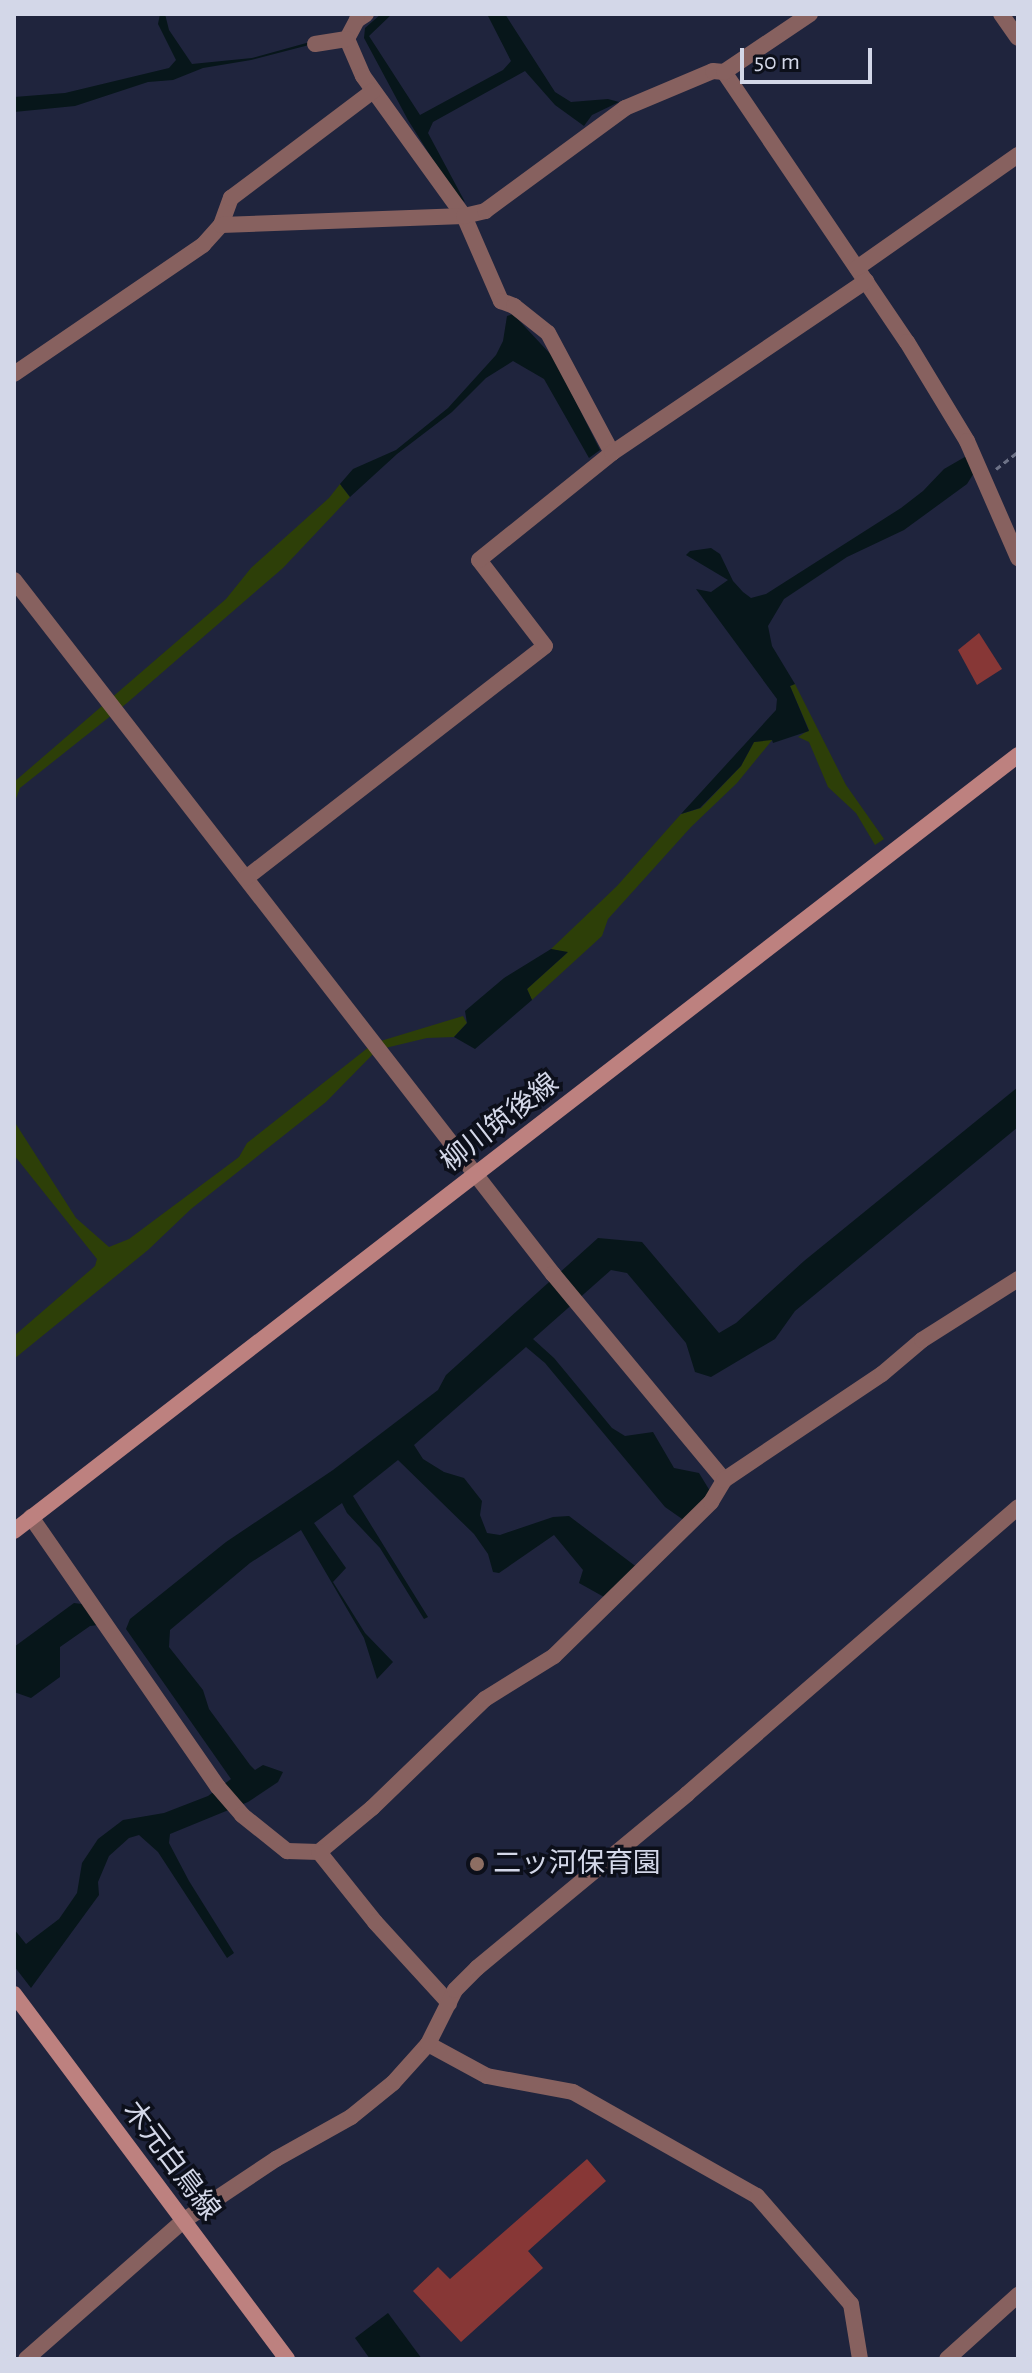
<!DOCTYPE html>
<html>
<head>
<meta charset="utf-8">
<style>
	body { margin:0 }
	#map { position:relative; width:1032px; height:2373px; overflow:hidden; background:#1f243d; font-family:"Alegreya Sans","Noto Sans JP",sans-serif }
	div>[style] { position:absolute }
	[style*='--x'] { left:calc(var(--x)*1px); top:calc(var(--y)*1px); width:calc(var(--w)*1px); rotate:calc(var(--a)*1deg) }
	.green>* { inset:0; background:#2d3f08 }
	.water>* { inset:0; background:#07161a }
	.building>* { inset:0; background:#873736 }
	.path>* { height:3px; margin-top:-1.5px; transform-origin:0; background:repeating-linear-gradient(90deg,#6d7287 0 6px,transparent 0 10px) }
	.minor>* { height:16px; margin:-8px; padding:0 8px; transform-origin:8px; border-radius:8px; background:#87615f }
	.secondary>* { height:16px; margin:-8px; padding:0 8px; transform-origin:8px; border-radius:8px; background:#bd817f }
	.dots>* { width:22px; height:22px; translate:-50% -50%; box-sizing:border-box; border:4px solid #0c0f1a; border-radius:50% }
	span { translate:-50% -50%; white-space:nowrap; text-align:center; line-height:1.15; -webkit-text-stroke:7px #0c0f1a; paint-order:stroke }
	.street-label { font-size:28px; color:#d3d7e8 }
	.poi-label { font-size:28px; color:#d3d7e8 }
	.left { translate:0 -50%; text-align:left }
	.frame { position:absolute; inset:0; border:16px solid #d3d7e8; pointer-events:none }
	.scale { position:absolute; left:740px; top:48px; width:132px; height:36px; box-sizing:border-box; border:4px solid #d3d7e8; border-top:0; padding-left:10px; font-size:24px; line-height:28px; white-space:nowrap; color:#d3d7e8; -webkit-text-stroke:6px #0c0f1a; paint-order:stroke }
</style>
</head>
<body>
<div id="map">
	<div class="green">
		<i style="clip-path:polygon(340px 484px,350px 497px,283px 568px,127px 703px,20px 788px,14px 804px,14px 782px,226px 599px,251px 568px,329px 498px)"></i>
		<i style="clip-path:polygon(795px 684px,846px 785px,884px 839px,875px 845px,856px 813px,828px 787px,809px 742px,798px 737px,809px 730px,790px 686px)"></i>
		<i style="clip-path:polygon(773px 739px,737px 783px,691px 827px,608px 919px,602px 936px,532px 1000px,527px 989px,567px 953px,551px 949px,617px 886px,681px 814px,701px 808px,741px 766px,754px 742px)"></i>
		<i style="clip-path:polygon(463px 1016px,467px 1023px,454px 1037px,427px 1038px,377px 1050px,326px 1102px,191px 1209px,148px 1250px,14px 1359px,14px 1336px,95px 1266px,97px 1259px,14px 1155px,14px 1121px,76px 1218px,109px 1247px,129px 1239px,239px 1157px,247px 1143px,374px 1043px)"></i>
	</div>
	<div class="water">
		<i style="clip-path:polygon(160px 14px,165px 14px,169px 30px,192px 64px,252px 58px,310px 42px,309px 45px,251px 60px,203px 68px,173px 80px,148px 82px,75px 106px,14px 112px,14px 97px,65px 93px,169px 68px,176px 60px,158px 24px)"></i>
		<i style="clip-path:polygon(381px 14px,392px 14px,369px 36px,420px 115px,503px 70px,511px 61px,487px 14px,505px 14px,555px 92px,571px 102px,608px 99px,619px 102px,592px 115px,584px 126px,555px 105px,525px 71px,433px 122px,428px 133px,465px 202px,455px 195px,408px 120px,364px 38px,365px 28px)"></i>
		<i style="clip-path:polygon(513px 314px,554px 358px,600px 450px,589px 458px,544px 379px,513px 361px,486px 378px,452px 412px,397px 454px,350px 497px,340px 484px,353px 469px,396px 450px,448px 408px,496px 355px,503px 341px,507px 316px)"></i>
		<i style="clip-path:polygon(970px 454px,977px 468px,967px 484px,904px 530px,847px 557px,784px 599px,768px 626px,772px 646px,795px 684px,790px 686px,809px 731px,773px 743px,772px 740px,754px 742px,741px 766px,700px 808px,681px 814px,776px 710px,777px 699px,696px 589px,711px 592px,728px 580px,686px 555px,690px 551px,711px 548px,720px 554px,733px 581px,743px 592px,751px 598px,766px 594px,901px 508px,923px 491px,944px 469px)"></i>
		<i style="clip-path:polygon(551px 949px,568px 952px,527px 989px,532px 1000px,475px 1049px,454px 1037px,467px 1023px,465px 1011px,504px 978px)"></i>
		<i style="clip-path:polygon(1018px 1087px,1018px 1127px,795px 1311px,775px 1339px,711px 1377px,695px 1372px,686px 1343px,627px 1273px,611px 1270px,533px 1339px,554px 1358px,612px 1428px,625px 1436px,653px 1432px,674px 1468px,699px 1473px,710px 1491px,685px 1521px,665px 1507px,545px 1363px,526px 1347px,414px 1445px,423px 1459px,444px 1472px,464px 1478px,482px 1501px,480px 1515px,487px 1533px,500px 1535px,553px 1517px,569px 1516px,638px 1568px,604px 1597px,579px 1583px,583px 1570px,554px 1535px,499px 1573px,493px 1572px,488px 1554px,474px 1534px,398px 1460px,353px 1496px,428px 1617px,424px 1619px,380px 1548px,347px 1513px,342px 1503px,314px 1523px,346px 1568px,333px 1582px,365px 1633px,393px 1662px,377px 1679px,364px 1638px,301px 1530px,250px 1563px,170px 1630px,169px 1647px,203px 1690px,209px 1709px,250px 1765px,255px 1770px,263px 1765px,283px 1772px,278px 1782px,248px 1802px,170px 1834px,169px 1843px,189px 1881px,234px 1953px,227px 1958px,158px 1852px,139px 1835px,129px 1838px,109px 1856px,98px 1882px,99px 1895px,31px 1988px,14px 1966px,14px 1929px,26px 1944px,59px 1919px,77px 1893px,82px 1863px,98px 1839px,123px 1820px,164px 1813px,208px 1796px,231px 1779px,126px 1629px,130px 1619px,226px 1542px,333px 1470px,438px 1390px,446px 1375px,598px 1238px,642px 1242px,719px 1333px,736px 1323px,804px 1261px)"></i>
		<i style="clip-path:polygon(74px 1603px,89px 1605px,98px 1625px,90px 1626px,60px 1647px,60px 1677px,31px 1698px,14px 1692px,14px 1647px)"></i>
		<i style="clip-path:polygon(388px 2313px,422px 2359px,370px 2359px,355px 2338px)"></i>
	</div>
	<div class="building">
		<i style="clip-path:polygon(979px 633px,1002px 669px,977px 685px,958px 650px)"></i>
		<i style="clip-path:polygon(587px 2159px,606px 2181px,528px 2251px,543px 2268px,461px 2342px,413px 2291px,438px 2267px,450px 2279px)"></i>
	</div>
	<div class="path">
		<i style="--x:996;--y:469;--w:28;--a:-38"></i>
	</div>
	<div class="minor">
		<i style="--x:366;--y:14;--w:11;--a:146"></i>
		<i style="--x:357;--y:20;--w:21;--a:118"></i>
		<i style="--x:347;--y:39;--w:40;--a:66.6"></i>
		<i style="--x:363;--y:76;--w:173;--a:54.2"></i>
		<i style="--x:464;--y:216;--w:93;--a:66.5"></i>
		<i style="--x:501;--y:301;--w:14;--a:21"></i>
		<i style="--x:514;--y:306;--w:43;--a:38.5"></i>
		<i style="--x:548;--y:333;--w:136;--a:61.9"></i>
		<i style="--x:1001;--y:14;--w:29;--a:55"></i>
		<i style="--x:315;--y:44;--w:32;--a:-9"></i>
		<i style="--x:724;--y:72;--w:326;--a:55.9"></i>
		<i style="--x:907;--y:342;--w:116;--a:58.8"></i>
		<i style="--x:967;--y:441;--w:128;--a:66.4"></i>
		<i style="--x:221;--y:225;--w:29;--a:-70"></i>
		<i style="--x:231;--y:198;--w:178;--a:-37"></i>
		<i style="--x:857;--y:268;--w:197;--a:-35.1"></i>
		<i style="--x:14;--y:374;--w:229;--a:-34.3"></i>
		<i style="--x:203;--y:245;--w:27;--a:-48"></i>
		<i style="--x:221;--y:225;--w:243;--a:-2.1"></i>
		<i style="--x:464;--y:216;--w:22;--a:-13"></i>
		<i style="--x:485;--y:211;--w:174;--a:-36.3"></i>
		<i style="--x:625;--y:108;--w:95;--a:-22.8"></i>
		<i style="--x:713;--y:71;--w:11;--a:5"></i>
		<i style="--x:724;--y:72;--w:104;--a:-34"></i>
		<i style="--x:14;--y:580;--w:879;--a:52.17"></i>
		<i style="--x:553;--y:1274;--w:268;--a:50.3"></i>
		<i style="--x:246;--y:878;--w:378;--a:-37.8"></i>
		<i style="--x:545;--y:646;--w:108;--a:-127.5"></i>
		<i style="--x:479;--y:560;--w:171;--a:-38.8"></i>
		<i style="--x:612;--y:453;--w:307;--a:-34.1"></i>
		<i style="--x:31;--y:1517;--w:328;--a:55.3"></i>
		<i style="--x:218;--y:1787;--w:37;--a:49"></i>
		<i style="--x:242;--y:1815;--w:58;--a:38.7"></i>
		<i style="--x:287;--y:1851;--w:32;--a:2"></i>
		<i style="--x:319;--y:1852;--w:69;--a:-39.7"></i>
		<i style="--x:372;--y:1808;--w:157;--a:-44"></i>
		<i style="--x:485;--y:1699;--w:81;--a:-31.9"></i>
		<i style="--x:554;--y:1656;--w:220;--a:-44.4"></i>
		<i style="--x:711;--y:1502;--w:26;--a:-59"></i>
		<i style="--x:724;--y:1480;--w:190;--a:-33.9"></i>
		<i style="--x:882;--y:1374;--w:52;--a:-40.4"></i>
		<i style="--x:922;--y:1340;--w:114;--a:-32.4"></i>
		<i style="--x:319;--y:1852;--w:90;--a:51.3"></i>
		<i style="--x:375;--y:1922;--w:110;--a:47.6"></i>
		<i style="--x:428;--y:2044;--w:67;--a:28.5"></i>
		<i style="--x:487;--y:2076;--w:87;--a:10.5"></i>
		<i style="--x:573;--y:2092;--w:211;--a:29.5"></i>
		<i style="--x:757;--y:2196;--w:143;--a:49"></i>
		<i style="--x:851;--y:2304;--w:56;--a:80.7"></i>
		<i style="--x:26;--y:2359;--w:209;--a:-41.3"></i>
		<i style="--x:183;--y:2221;--w:112;--a:-33.7"></i>
		<i style="--x:276;--y:2159;--w:86;--a:-29.2"></i>
		<i style="--x:351;--y:2117;--w:54;--a:-39"></i>
		<i style="--x:393;--y:2083;--w:52;--a:-48.1"></i>
		<i style="--x:428;--y:2044;--w:60;--a:-63.4"></i>
		<i style="--x:455;--y:1990;--w:31;--a:-45"></i>
		<i style="--x:477;--y:1968;--w:273;--a:-39.6"></i>
		<i style="--x:687;--y:1794;--w:438;--a:-40.9"></i>
		<i style="--x:947;--y:2359;--w:96;--a:-42"></i>
	</div>
	<div class="secondary">
		<i style="--x:14;--y:1531;--w:1269;--a:-37.7"></i>
		<i style="--x:14;--y:1994;--w:456;--a:53.2"></i>
	</div>
	<div class="dots">
		<i style="left:477px;top:1864px;background:#8d6e63"></i>
	</div>
	<div class="street-label">
		<span style="left:500px;top:1123px;rotate:-38deg">柳川筑後線</span>
		<span style="left:171px;top:2161px;rotate:53deg">木元白鳥線</span>
	</div>
	<div class="poi-label">
		<span class="left" style="left:493px;top:1864px">二ッ河保育園</span>
	</div>
	<div class="frame"></div>
	<div class="scale">50 m</div>
</div>
</body>
</html>
